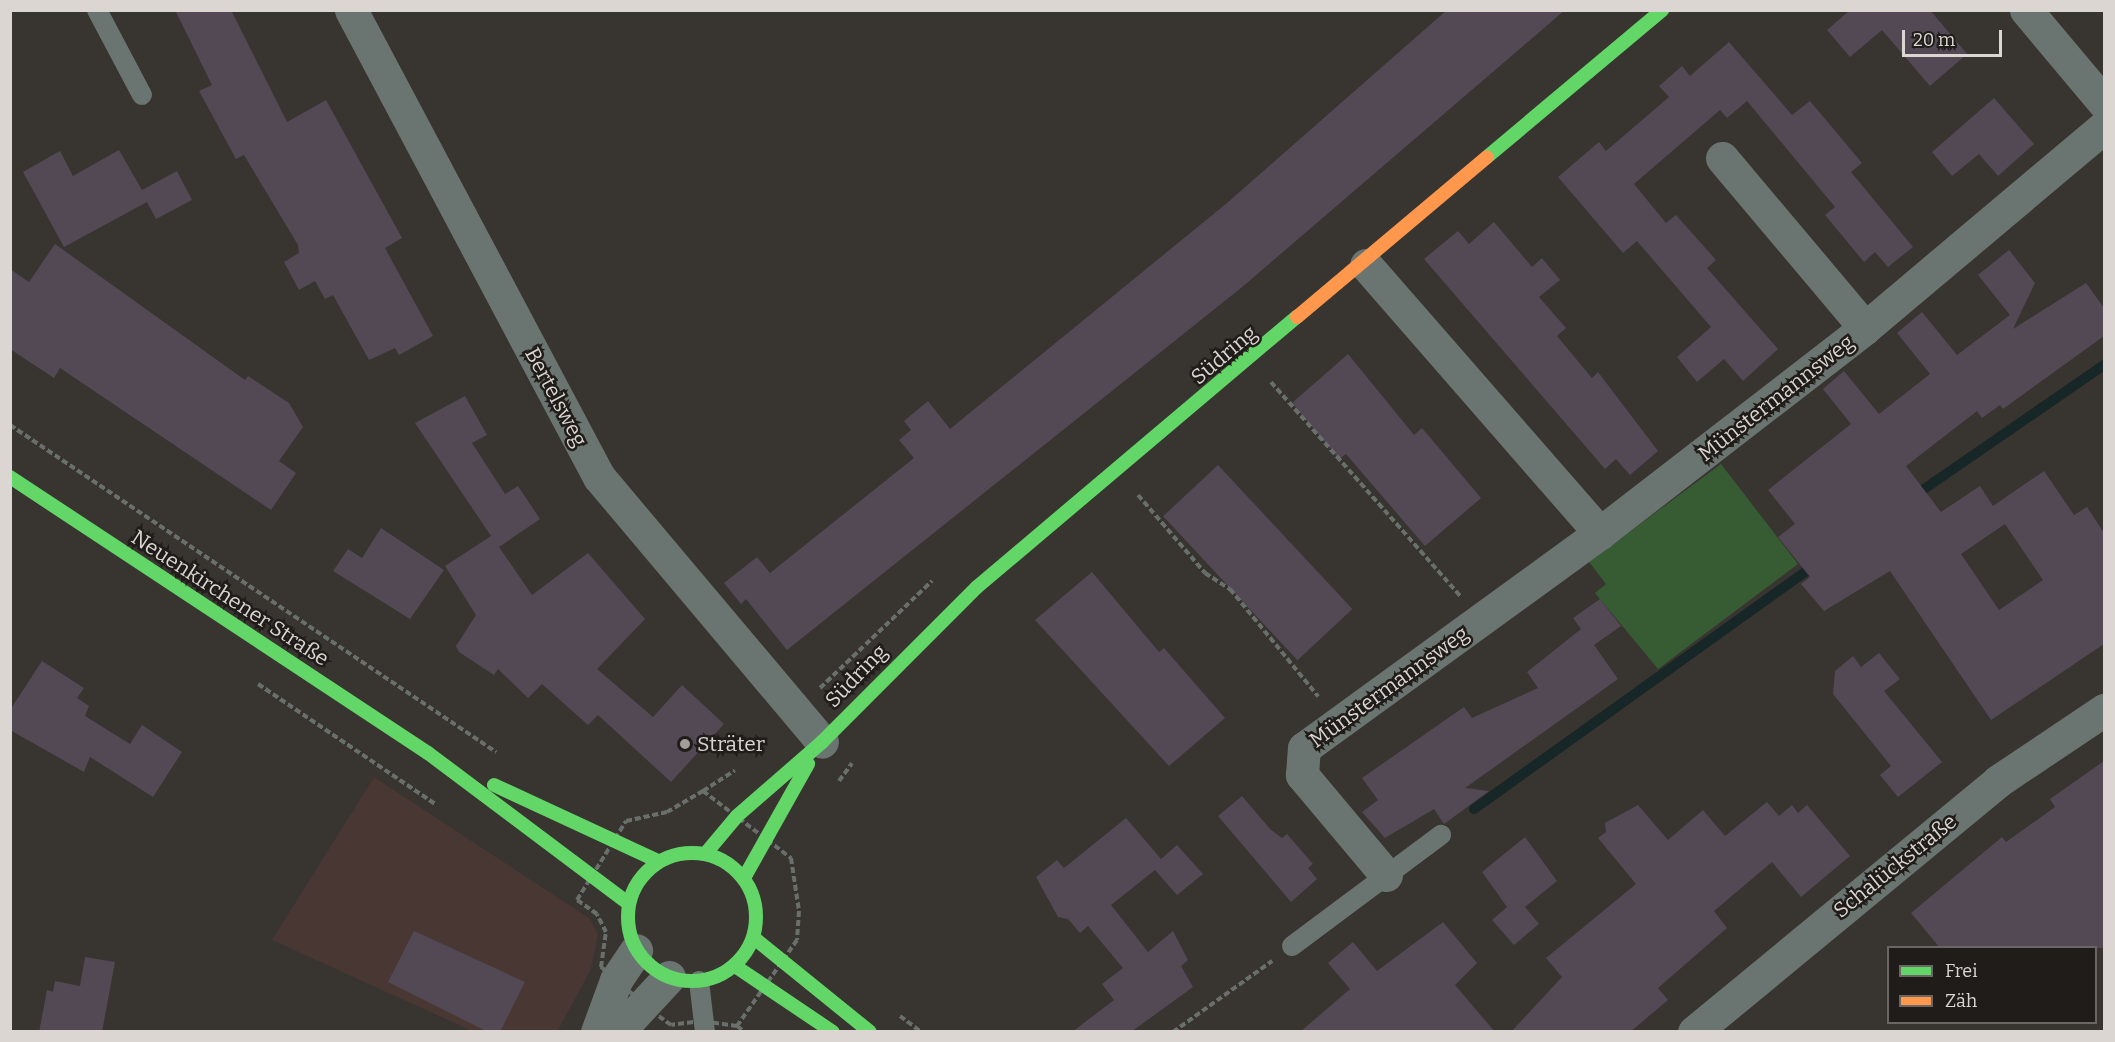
<!DOCTYPE html>
<html>
<head>
<meta charset="utf-8">
<style>
	body { margin:0 }
	#map { position:relative; width:2115px; height:1042px; overflow:hidden; background:#383430; font-family:Bitter,serif }
	div>[style] { position:absolute }
	[style*='--x'] { left:calc(var(--x)*1px); top:calc(var(--y)*1px); width:calc(var(--w)*1px); rotate:calc(var(--a)*1deg) }
	.commercial>* { inset:0; background:#493733 }
	.green>* { inset:0; background:#375b33 }
	.stream>* { height:10px; margin:-5px; padding:0 5px; transform-origin:5px; border-radius:5px; background:#172626 }
	.building>* { inset:0; background:#524954; transform-origin:0 0 }
	.path>* { height:4px; margin-top:-2px; transform-origin:0; background:repeating-linear-gradient(90deg,#696f6b 0 6px,transparent 0 9px) }
	.lane>* { height:20px; margin:-10px; padding:0 10px; transform-origin:10px; border-radius:10px; background:#6a7571 }
	.street>* { height:33px; margin:-16.5px; padding:0 16.5px; transform-origin:16.5px; border-radius:16.5px; background:#6a7571 }
	.fast>* { height:14px; margin:-7px; padding:0 7px; transform-origin:7px; border-radius:7px; background:#63d668 }
	.fast>.ring { margin:-7px; padding:0; box-sizing:content-box; background:none; border:14px solid #63d668; border-radius:50% }
	.slow>* { height:14px; margin:-7px; padding:0 7px; transform-origin:7px; border-radius:7px; background:#ff974d }
	.dots>* { width:16px; height:16px; translate:-50% -50%; box-sizing:border-box; border:3px solid #201c19; border-radius:50% }
	span { translate:-50% -50%; white-space:nowrap; text-align:center; line-height:1.15; -webkit-text-stroke:5px #201c19; paint-order:stroke }
	.street-label { font-size:21px; color:#dbd6d2 }
	.poi-label { font-size:21px; color:#dbd6d2 }
	.left { translate:0 -50%; text-align:left }
	.frame { position:absolute; inset:0; border:12px solid #dbd6d2; pointer-events:none }
	.legend { position:absolute; left:1887px; top:946px; width:210px; height:78px; box-sizing:border-box; background:#201c19; border:2px solid #6b6663; margin:0; padding:8px 10px; list-style:none; font-size:18px; color:#dbd6d2 }
	.legend li { display:flex; align-items:center; gap:12px; height:30px }
	.legend b { width:30px; border:2px solid #6b6663 }
	.scale { position:absolute; left:1902px; top:30px; width:100px; height:27px; box-sizing:border-box; border:3px solid #dbd6d2; border-top:0; padding-left:8px; font-size:18px; line-height:21px; white-space:nowrap; color:#dbd6d2; -webkit-text-stroke:4px #201c19; paint-order:stroke }
</style>
</head>
<body>
<div id="map">
	<div class="commercial">
		<i style="clip-path:polygon(374px 777px,589px 918px,598px 934px,591px 969px,557px 1032px,472px 1031px,272px 940px)"></i>
	</div>
	<div class="green">
		<i style="clip-path:polygon(1721px 464px,1798px 564px,1658px 669px,1595px 593px,1606px 584px,1589px 562px)"></i>
	</div>
	<div class="stream">
		<i style="--x:1914;--y:496;--w:231;--a:-34.6"></i>
		<i style="--x:1474;--y:809;--w:422;--a:-35.6"></i>
	</div>
	<div class="building">
		<i style="clip-path:polygon(175px 10px,231px 10px,287px 122px,326px 100px,402px 238px,385px 248px,433px 336px,399px 355px,395px 348px,369px 360px,333px 295px,325px 299px,315px 281px,299px 290px,284px 262px,299px 253px,298px 245px,244px 155px,236px 159px,199px 91px,212px 85px)"></i>
		<i style="clip-path:polygon(1447px 10px,1565px 10px,1241px 288px,787px 650px,746px 599px,741px 604px,724px 583px,757px 557px,770px 573px,914px 458px,899px 440px,911px 430px,904px 421px,928px 401px,950px 429px,1227px 203px)"></i>
		<i style="clip-path:polygon(1850px 10px,1930px 10px,1967px 54px,1930px 86px,1882px 30px,1850px 57px,1827px 30px)"></i>
		<i style="clip-path:polygon(1729px 42px,1792px 115px,1810px 101px,1862px 163px,1851px 172px,1913px 247px,1888px 267px,1875px 252px,1864px 262px,1825px 215px,1835px 207px,1747px 101px,1727px 118px,1720px 110px,1634px 184px,1666px 223px,1676px 215px,1716px 260px,1707px 268px,1778px 349px,1743px 381px,1724px 359px,1697px 382px,1677px 357px,1711px 327px,1637px 241px,1623px 253px,1558px 177px,1599px 142px,1606px 151px,1669px 97px,1659px 86px,1682px 66px,1690px 76px)"></i>
		<i style="clip-path:polygon(1994px 98px,2034px 144px,1998px 176px,1979px 154px,1952px 176px,1932px 152px)"></i>
		<i style="clip-path:polygon(119px 150px,142px 190px,177px 171px,192px 200px,156px 219px,147px 202px,64px 247px,23px 172px,60px 151px,73px 176px)"></i>
		<i style="clip-path:polygon(1494px 222px,1532px 267px,1542px 258px,1560px 280px,1539px 297px,1566px 328px,1557px 336px,1592px 378px,1598px 372px,1658px 451px,1630px 475px,1616px 459px,1605px 469px,1424px 259px,1458px 231px,1469px 244px)"></i>
		<i style="clip-path:polygon(55px 244px,245px 380px,248px 376px,289px 403px,303px 427px,279px 461px,296px 473px,271px 510px,60px 368px,54px 378px,10px 349px,10px 269px,29px 282px)"></i>
		<i style="clip-path:polygon(evenodd,2009px 250px,2035px 283px,2013px 329px,2086px 283px,2104px 308px,2104px 336px,2003px 409px,2000px 405px,1982px 418px,1977px 411px,1906px 466px,1941px 512px,1980px 486px,1993px 506px,2044px 471px,2074px 515px,2087px 507px,2104px 533px,2104px 644px,1991px 720px,1890px 571px,1824px 611px,1801px 584px,1810px 577px,1778px 537px,1795px 524px,1768px 490px,1851px 424px,1823px 389px,1844px 371px,1879px 414px,1930px 374px,1897px 333px,1922px 312px,1957px 355px,2010px 315px,1978px 275px,2009px 250px,2005px 524px,2043px 580px,1999px 610px,1961px 554px,2005px 524px)"></i>
		<i style="clip-path:polygon(1348px 354px,1414px 435px,1422px 428px,1481px 498px,1425px 546px,1346px 454px,1339px 459px,1292px 403px)"></i>
		<i style="clip-path:polygon(465px 396px,487px 435px,472px 443px,505px 494px,518px 486px,540px 519px,499px 547px,532px 595px,588px 553px,645px 619px,597px 669px,653px 717px,682px 685px,724px 724px,671px 782px,598px 715px,588px 725px,542px 684px,528px 698px,498px 669px,494px 675px,459px 652px,456px 646px,476px 615px,445px 566px,491px 536px,415px 423px)"></i>
		<i style="left:1218px;top:465px;width:197px;height:75px;rotate:47deg"></i>
		<i style="clip-path:polygon(381px 528px,444px 570px,410px 619px,333px 571px,348px 549px,362px 558px)"></i>
		<i style="clip-path:polygon(1092px 572px,1159px 652px,1164px 648px,1225px 718px,1169px 766px,1035px 620px)"></i>
		<i style="clip-path:polygon(1600px 599px,1621px 626px,1594px 645px,1618px 679px,1465px 788px,1489px 791px,1444px 824px,1434px 809px,1385px 838px,1362px 812px,1378px 800px,1362px 778px,1464px 707px,1472px 718px,1538px 688px,1527px 672px,1581px 629px,1573px 618px)"></i>
		<i style="clip-path:polygon(1879px 653px,1900px 679px,1884px 691px,1942px 762px,1898px 797px,1880px 775px,1891px 766px,1833px 694px,1835px 671px,1853px 656px,1861px 667px)"></i>
		<i style="clip-path:polygon(42px 661px,84px 688px,77px 698px,89px 706px,85px 716px,130px 744px,142px 725px,182px 752px,153px 797px,90px 757px,84px 772px,10px 730px,10px 710px)"></i>
		<i style="clip-path:polygon(2104px 761px,2104px 948px,1940px 948px,1911px 913px,2002px 837px,2006px 842px,2055px 807px,2050px 799px)"></i>
		<i style="clip-path:polygon(1242px 796px,1270px 829px,1282px 838px,1287px 834px,1313px 864px,1308px 868px,1317px 879px,1291px 902px,1218px 816px)"></i>
		<i style="clip-path:polygon(1767px 802px,1779px 816px,1792px 805px,1798px 813px,1807px 805px,1850px 856px,1801px 897px,1772px 862px,1714px 911px,1727px 928px,1658px 988px,1668px 1000px,1630px 1032px,1511px 1032px,1562px 977px,1546px 958px,1636px 884px,1598px 838px,1606px 832px,1605px 823px,1638px 805px,1668px 840px,1703px 810px,1725px 836px)"></i>
		<i style="clip-path:polygon(1126px 818px,1161px 859px,1177px 845px,1203px 874px,1177px 895px,1155px 870px,1111px 905px,1148px 952px,1173px 931px,1188px 960px,1181px 966px,1193px 987px,1131px 1032px,1072px 1032px,1114px 1000px,1102px 984px,1123px 968px,1088px 926px,1080px 933px,1068px 919px,1058px 917px,1036px 877px,1057px 860px,1064px 868px)"></i>
		<i style="clip-path:polygon(1525px 837px,1557px 881px,1525px 907px,1539px 924px,1514px 945px,1492px 920px,1507px 907px,1482px 872px)"></i>
		<i style="clip-path:polygon(1443px 922px,1477px 963px,1455px 985px,1495px 1032px,1300px 1032px,1350px 989px,1328px 963px,1353px 942px,1377px 971px)"></i>
		<i style="clip-path:polygon(414px 931px,525px 982px,500px 1032px,488px 1032px,388px 982px)"></i>
		<i style="clip-path:polygon(85px 957px,115px 962px,102px 1032px,39px 1032px,47px 990px,53px 992px,55px 981px,80px 986px)"></i>
	</div>
	<div class="path">
		<i style="--x:1271;--y:382;--w:286;--a:48.5"></i>
		<i style="--x:10;--y:425;--w:586;--a:33.93"></i>
		<i style="--x:1138;--y:495;--w:103;--a:49.3"></i>
		<i style="--x:1205;--y:573;--w:30;--a:33"></i>
		<i style="--x:1230;--y:589;--w:139;--a:50.6"></i>
		<i style="--x:258;--y:684;--w:214;--a:34.1"></i>
		<i style="--x:820;--y:688;--w:155;--a:-43.7"></i>
		<i style="--x:839;--y:781;--w:22;--a:-54"></i>
		<i style="--x:703;--y:791;--w:38;--a:-33"></i>
		<i style="--x:703;--y:791;--w:111;--a:37.3"></i>
		<i style="--x:791;--y:858;--w:54;--a:81.4"></i>
		<i style="--x:799;--y:911;--w:29;--a:94"></i>
		<i style="--x:797;--y:940;--w:105;--a:124.9"></i>
		<i style="--x:737;--y:1026;--w:35;--a:-172"></i>
		<i style="--x:702;--y:1021;--w:31;--a:173"></i>
		<i style="--x:671;--y:1025;--w:22;--a:-144"></i>
		<i style="--x:653;--y:1012;--w:69;--a:-139.1"></i>
		<i style="--x:601;--y:967;--w:35;--a:-82"></i>
		<i style="--x:606;--y:932;--w:20;--a:-117"></i>
		<i style="--x:597;--y:914;--w:24;--a:-145"></i>
		<i style="--x:577;--y:900;--w:93;--a:-58.2"></i>
		<i style="--x:626;--y:821;--w:42;--a:-12.4"></i>
		<i style="--x:667;--y:812;--w:42;--a:-30.3"></i>
		<i style="--x:900;--y:1016;--w:26;--a:37"></i>
		<i style="--x:737;--y:1026;--w:10;--a:37"></i>
		<i style="--x:1173;--y:1032;--w:122;--a:-35.6"></i>
	</div>
	<div class="lane">
		<i style="--x:97;--y:10;--w:96;--a:62.1"></i>
		<i style="--x:1292;--y:946;--w:186;--a:-36.7"></i>
		<i style="--x:699;--y:981;--w:51;--a:83.3"></i>
	</div>
	<div class="street">
		<i style="--x:351;--y:10;--w:529;--a:62.03"></i>
		<i style="--x:599;--y:477;--w:346;--a:49.9"></i>
		<i style="--x:2026;--y:10;--w:121;--a:50"></i>
		<i style="--x:1722;--y:158;--w:222;--a:49.9"></i>
		<i style="--x:1366;--y:265;--w:356;--a:48.9"></i>
		<i style="--x:1386;--y:875;--w:131;--a:-130"></i>
		<i style="--x:1302;--y:775;--w:27;--a:-86"></i>
		<i style="--x:1304;--y:748;--w:366;--a:-36"></i>
		<i style="--x:1600;--y:533;--w:335;--a:-37.7"></i>
		<i style="--x:1865;--y:328;--w:312;--a:-40.1"></i>
		<i style="--x:597;--y:1032;--w:55;--a:-69.9"></i>
		<i style="--x:616;--y:980;--w:36;--a:-56"></i>
		<i style="--x:618;--y:1032;--w:75;--a:-47.2"></i>
		<i style="--x:1694;--y:1032;--w:394;--a:-39.5"></i>
		<i style="--x:1998;--y:781;--w:128;--a:-33.8"></i>
	</div>
	<div class="fast">
		<i style="--x:1487;--y:157;--w:229;--a:-40"></i>
		<i style="--x:10;--y:477;--w:501;--a:33.44"></i>
		<i style="--x:428;--y:753;--w:251;--a:36.9"></i>
		<i style="--x:494;--y:785;--w:181;--a:24.9"></i>
		<i class="ring" style="left:628px;top:853px;width:114px;height:114px"></i>
		<i style="--x:706;--y:853;--w:48;--a:-50"></i>
		<i style="--x:737;--y:816;--w:113;--a:-41"></i>
		<i style="--x:822;--y:742;--w:219;--a:-45"></i>
		<i style="--x:977;--y:587;--w:419;--a:-40.2"></i>
		<i style="--x:744;--y:878;--w:131;--a:-60.7"></i>
		<i style="--x:754;--y:938;--w:149;--a:39"></i>
		<i style="--x:735;--y:966;--w:118;--a:34"></i>
	</div>
	<div class="slow">
		<i style="--x:1297;--y:317;--w:248;--a:-40.1"></i>
	</div>
	<div class="dots">
		<i style="left:685px;top:744px;background:#a29d99"></i>
	</div>
	<div class="street-label">
		<span style="left:1224px;top:355px;rotate:-40deg">Südring</span>
		<span style="left:556px;top:397px;rotate:62deg">Bertelsweg</span>
		<span style="left:1776px;top:398px;rotate:-38deg">Münstermannsweg</span>
		<span style="left:230px;top:598px;rotate:33deg">Neuenkirchener Straße</span>
		<span style="left:856px;top:676px;rotate:-46deg">Südring</span>
		<span style="left:1389px;top:687px;rotate:-36deg">Münstermannsweg</span>
		<span style="left:1895px;top:866px;rotate:-39deg">Schalückstraße</span>
	</div>
	<div class="poi-label">
		<span class="left" style="left:697px;top:744px">Sträter</span>
	</div>
	<div class="frame"></div>
	<ul class="legend">
	<li><b style="height:8px;background:#63d668"></b>Frei</li>
	<li><b style="height:8px;background:#ff974d"></b>Zäh</li>
	</ul>
	<div class="scale">20 m</div>
</div>
</body>
</html>
